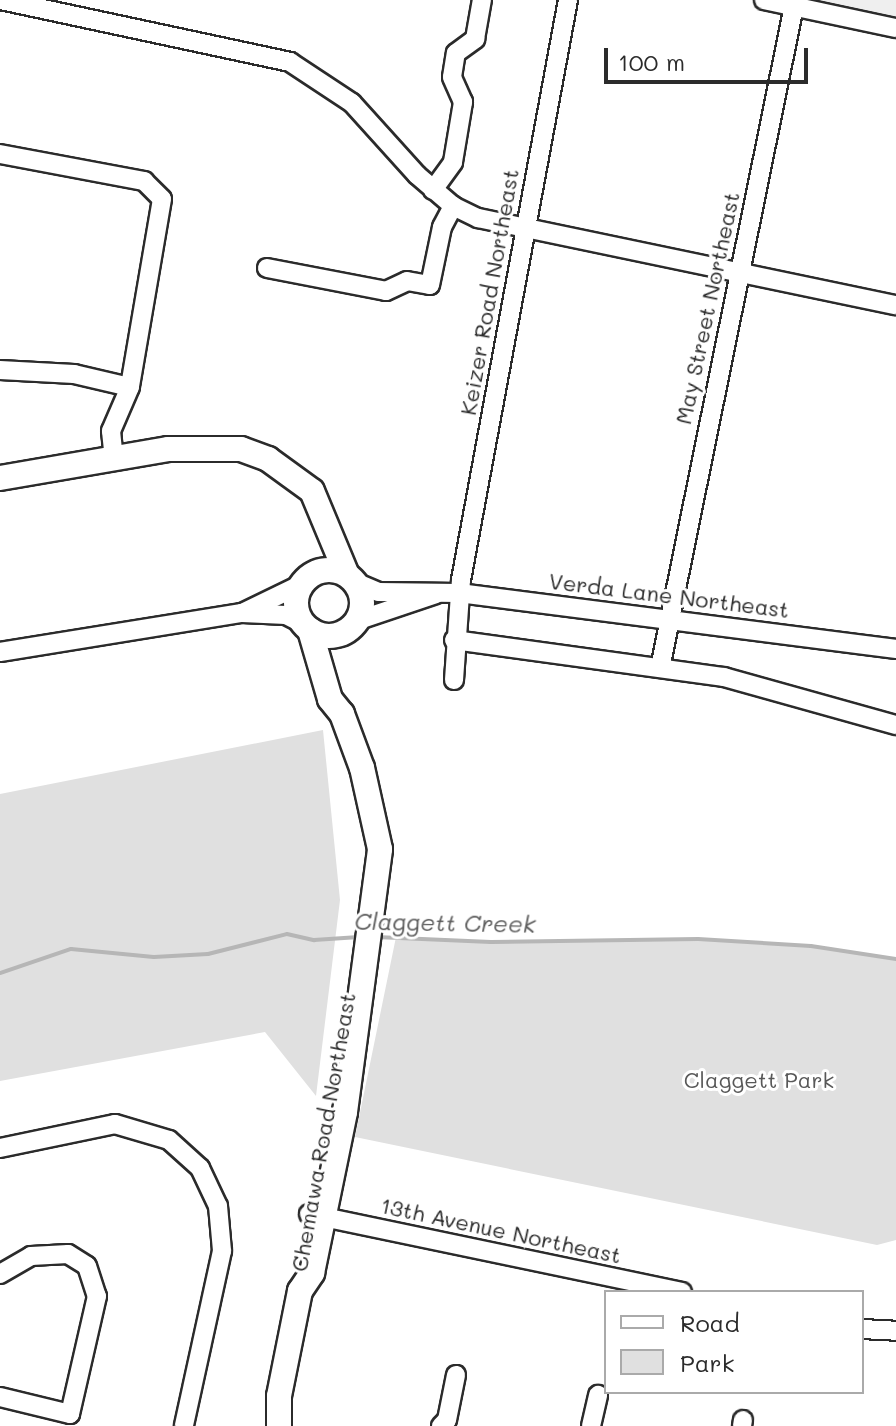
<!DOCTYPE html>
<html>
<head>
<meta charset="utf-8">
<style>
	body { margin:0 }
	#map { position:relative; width:896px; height:1426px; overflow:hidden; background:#fff; font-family:Mali,sans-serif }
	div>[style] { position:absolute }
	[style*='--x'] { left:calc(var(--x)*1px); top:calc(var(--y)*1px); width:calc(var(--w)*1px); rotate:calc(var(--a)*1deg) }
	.built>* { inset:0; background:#efefef }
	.green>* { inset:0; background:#e0e0e0 }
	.stream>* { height:4px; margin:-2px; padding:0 2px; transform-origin:2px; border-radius:2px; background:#b6b6b6 }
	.roads { filter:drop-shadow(2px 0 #2b2b2b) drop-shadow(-2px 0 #2b2b2b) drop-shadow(0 2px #2b2b2b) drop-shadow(0 -2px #2b2b2b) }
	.minor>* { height:18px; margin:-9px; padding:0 9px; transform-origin:9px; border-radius:9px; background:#fff }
	.major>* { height:24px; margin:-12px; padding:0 12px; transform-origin:12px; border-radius:12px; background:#fff }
	.major>.ring { margin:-12px; padding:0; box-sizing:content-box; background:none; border:24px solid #fff; border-radius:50% }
	span { translate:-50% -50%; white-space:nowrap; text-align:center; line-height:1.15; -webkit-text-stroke:6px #fff; paint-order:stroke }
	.street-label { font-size:22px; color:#2b2b2b }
	.park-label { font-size:22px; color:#585858 }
	.water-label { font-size:24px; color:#5c5c5c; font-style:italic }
	.legend { position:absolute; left:604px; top:1290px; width:260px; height:104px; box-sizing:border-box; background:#fff; border:2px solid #aaa; margin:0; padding:10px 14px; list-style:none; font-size:24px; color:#2b2b2b }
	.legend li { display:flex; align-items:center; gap:16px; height:40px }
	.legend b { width:40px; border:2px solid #aaa }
	.scale { position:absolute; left:604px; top:48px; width:204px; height:36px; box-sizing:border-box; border:4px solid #2b2b2b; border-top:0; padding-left:10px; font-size:24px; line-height:28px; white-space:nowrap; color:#2b2b2b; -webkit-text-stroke:6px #fff; paint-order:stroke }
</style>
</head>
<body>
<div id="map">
	<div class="built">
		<i style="clip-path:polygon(814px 0,896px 0,896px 18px)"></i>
	</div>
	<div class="green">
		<i style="clip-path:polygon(323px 730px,340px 900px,316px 1096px,265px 1032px,0 1081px,0 794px)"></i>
		<i style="clip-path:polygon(396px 937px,491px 942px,698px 939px,811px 946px,896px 959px,896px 1240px,877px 1245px,355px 1137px)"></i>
	</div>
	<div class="stream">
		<i style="--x:376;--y:937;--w:115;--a:2.5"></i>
		<i style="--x:491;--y:942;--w:207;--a:-0.8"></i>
		<i style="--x:698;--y:939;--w:113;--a:3.5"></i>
		<i style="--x:811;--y:946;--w:86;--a:8.7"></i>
		<i style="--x:0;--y:973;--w:75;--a:-18.7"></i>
		<i style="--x:71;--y:949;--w:83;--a:5.5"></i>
		<i style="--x:154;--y:957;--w:54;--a:-3.2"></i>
		<i style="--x:208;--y:954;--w:81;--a:-14.2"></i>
		<i style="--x:287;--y:934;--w:28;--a:13"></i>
		<i style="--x:314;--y:940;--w:45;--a:-3.8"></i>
	</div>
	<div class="roads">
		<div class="minor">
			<i style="--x:1;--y:0;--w:296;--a:12.1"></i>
			<i style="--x:290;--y:62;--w:74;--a:33.5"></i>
			<i style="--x:352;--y:103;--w:97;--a:47.9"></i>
			<i style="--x:417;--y:175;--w:48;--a:40.7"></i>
			<i style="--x:453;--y:206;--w:28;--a:26"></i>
			<i style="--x:478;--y:218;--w:427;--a:11.8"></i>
			<i style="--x:764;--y:0;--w:135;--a:12"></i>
			<i style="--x:0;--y:154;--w:147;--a:10.6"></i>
			<i style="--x:144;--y:181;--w:25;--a:45"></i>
			<i style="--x:162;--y:199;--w:191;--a:99.7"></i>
			<i style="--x:130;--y:387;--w:48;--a:113.4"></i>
			<i style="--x:111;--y:431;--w:27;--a:84"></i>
			<i style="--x:433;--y:190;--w:34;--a:-54"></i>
			<i style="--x:453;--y:162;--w:61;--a:-80.5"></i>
			<i style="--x:463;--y:102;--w:27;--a:-114"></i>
			<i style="--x:452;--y:77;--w:24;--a:-81"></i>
			<i style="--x:456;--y:53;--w:24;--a:-36"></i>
			<i style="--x:475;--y:39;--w:40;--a:-80"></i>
			<i style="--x:267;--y:268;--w:121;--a:10.9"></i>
			<i style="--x:386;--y:291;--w:23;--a:-25"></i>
			<i style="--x:407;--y:281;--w:23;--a:10"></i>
			<i style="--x:430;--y:285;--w:59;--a:-78.3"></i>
			<i style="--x:442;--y:227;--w:24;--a:-62"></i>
			<i style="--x:0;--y:370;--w:74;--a:3.1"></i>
			<i style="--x:74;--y:374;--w:57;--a:13.1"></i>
			<i style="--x:355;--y:582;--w:25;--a:23"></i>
			<i style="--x:378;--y:592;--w:81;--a:0.7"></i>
			<i style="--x:459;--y:593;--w:441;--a:7.3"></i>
			<i style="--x:242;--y:613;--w:67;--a:-25.8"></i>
			<i style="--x:356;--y:621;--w:84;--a:-18.6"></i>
			<i style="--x:454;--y:640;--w:273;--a:7.8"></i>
			<i style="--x:724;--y:677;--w:179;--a:15.6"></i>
			<i style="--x:0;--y:652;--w:245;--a:-9.2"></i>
			<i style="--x:242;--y:613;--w:44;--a:2.6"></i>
			<i style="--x:286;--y:615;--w:18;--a:27"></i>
			<i style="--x:660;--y:668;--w:675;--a:-78.56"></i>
			<i style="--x:454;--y:680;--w:100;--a:-86"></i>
			<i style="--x:461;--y:580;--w:590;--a:-79.55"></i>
			<i style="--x:0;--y:1148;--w:117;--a:-11.8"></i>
			<i style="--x:115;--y:1124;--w:56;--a:16.5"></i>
			<i style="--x:169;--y:1140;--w:42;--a:42.1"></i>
			<i style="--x:200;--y:1168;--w:42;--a:64.7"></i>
			<i style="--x:218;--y:1206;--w:45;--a:84.9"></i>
			<i style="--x:222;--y:1251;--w:179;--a:102.3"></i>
			<i style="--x:309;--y:1214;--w:381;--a:11.8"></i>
			<i style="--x:0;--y:1274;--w:36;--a:-30"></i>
			<i style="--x:31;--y:1256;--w:37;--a:-3"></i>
			<i style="--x:68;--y:1254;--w:22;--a:32"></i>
			<i style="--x:87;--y:1266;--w:32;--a:72"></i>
			<i style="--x:97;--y:1296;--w:121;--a:102.9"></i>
			<i style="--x:70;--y:1414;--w:72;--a:-166.3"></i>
			<i style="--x:862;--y:1329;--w:34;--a:3"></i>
			<i style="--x:441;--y:1426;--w:8;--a:-45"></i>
			<i style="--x:447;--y:1420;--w:46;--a:-78.7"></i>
			<i style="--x:591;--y:1426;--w:32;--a:-77"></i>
			<i style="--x:742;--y:1426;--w:6;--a:-81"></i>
		</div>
		<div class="major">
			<i style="--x:0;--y:478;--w:170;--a:-9.8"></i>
			<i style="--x:168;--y:449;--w:73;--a:0"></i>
			<i style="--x:241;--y:449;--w:29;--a:20"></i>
			<i style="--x:268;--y:459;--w:54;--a:36"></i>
			<i style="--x:312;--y:491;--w:91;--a:67.4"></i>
			<i class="ring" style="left:296px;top:570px;width:42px;height:42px"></i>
			<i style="--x:279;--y:1426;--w:30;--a:-90"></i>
			<i style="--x:279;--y:1396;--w:107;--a:-78.7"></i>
			<i style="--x:300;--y:1291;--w:22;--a:-56"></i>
			<i style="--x:312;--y:1273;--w:164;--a:-78.4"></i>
			<i style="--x:345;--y:1112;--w:265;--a:-82.4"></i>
			<i style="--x:380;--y:849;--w:83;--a:-102.5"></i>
			<i style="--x:362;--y:768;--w:58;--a:-110.3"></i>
			<i style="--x:342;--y:714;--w:19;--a:-129"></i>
			<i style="--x:330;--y:699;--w:72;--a:-106.2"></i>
		</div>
	</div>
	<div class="street-label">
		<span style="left:489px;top:292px;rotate:-80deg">Keizer Road Northeast</span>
		<span style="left:707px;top:308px;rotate:-78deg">May Street Northeast</span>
		<span style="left:669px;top:595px;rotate:7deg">Verda Lane Northeast</span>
		<span style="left:323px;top:1132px;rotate:-80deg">Chemawa Road Northeast</span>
		<span style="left:501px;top:1230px;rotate:12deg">13th Avenue Northeast</span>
	</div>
	<div class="park-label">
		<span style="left:759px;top:1080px">Claggett Park</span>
	</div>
	<div class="water-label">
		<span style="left:445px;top:922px;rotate:1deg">Claggett Creek</span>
	</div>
	<ul class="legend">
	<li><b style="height:10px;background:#fff"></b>Road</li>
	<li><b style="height:22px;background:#e0e0e0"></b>Park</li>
	</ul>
	<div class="scale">100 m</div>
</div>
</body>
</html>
